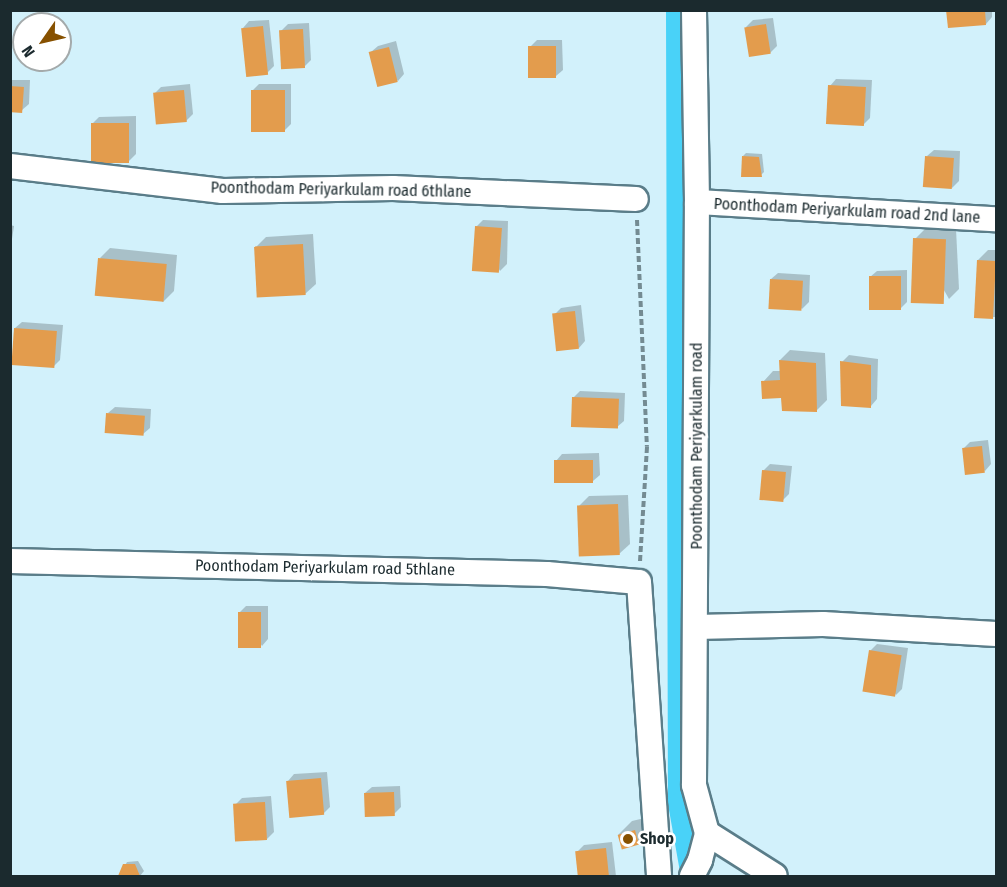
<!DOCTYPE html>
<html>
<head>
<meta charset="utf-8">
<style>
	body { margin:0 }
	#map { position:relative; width:1007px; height:887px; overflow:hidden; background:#d2f1fb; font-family:"Fira Sans Condensed",sans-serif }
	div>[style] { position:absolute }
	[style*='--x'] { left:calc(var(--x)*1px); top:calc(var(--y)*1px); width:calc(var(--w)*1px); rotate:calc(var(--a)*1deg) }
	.shadow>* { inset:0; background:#0003 }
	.canal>* { height:21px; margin:-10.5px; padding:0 10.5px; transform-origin:10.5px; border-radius:10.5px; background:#49d2f8 }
	.building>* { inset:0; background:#e39c4d; transform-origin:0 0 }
	.path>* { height:4px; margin-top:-2px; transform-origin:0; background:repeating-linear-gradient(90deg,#748b92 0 6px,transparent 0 9px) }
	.roads { filter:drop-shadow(2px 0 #5a7d89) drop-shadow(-2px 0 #5a7d89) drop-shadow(0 2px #5a7d89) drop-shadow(0 -2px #5a7d89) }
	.minor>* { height:24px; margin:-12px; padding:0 12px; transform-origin:12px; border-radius:12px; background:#fff }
	.dots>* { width:16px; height:16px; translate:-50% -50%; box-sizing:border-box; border:3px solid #fff; border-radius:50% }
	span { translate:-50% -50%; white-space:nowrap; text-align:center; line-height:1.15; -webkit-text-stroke:5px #fff; paint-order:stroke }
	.street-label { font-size:16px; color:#1b2a2e }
	.poi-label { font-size:16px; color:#1b2a2e; font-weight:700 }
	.left { translate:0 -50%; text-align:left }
	.frame { position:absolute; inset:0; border:12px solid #1b2a2e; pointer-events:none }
	.north { position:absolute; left:12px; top:12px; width:60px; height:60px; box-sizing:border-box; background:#fff; border:2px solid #a4aaab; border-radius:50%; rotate:236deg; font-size:16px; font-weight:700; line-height:24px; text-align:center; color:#1b2a2e }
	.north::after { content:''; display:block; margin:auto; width:21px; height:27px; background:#875100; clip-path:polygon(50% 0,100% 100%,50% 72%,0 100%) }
</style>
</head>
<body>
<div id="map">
	<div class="shadow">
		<i style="clip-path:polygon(948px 10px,992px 10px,992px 17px,986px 24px)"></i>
		<i style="clip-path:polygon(773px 18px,777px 46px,770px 53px,746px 27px,753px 20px)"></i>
		<i style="clip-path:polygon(269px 20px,274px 66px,267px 73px,243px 28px,249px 21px)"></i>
		<i style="clip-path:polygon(309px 23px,311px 60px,305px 66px,281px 31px,288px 24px)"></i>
		<i style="clip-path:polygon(537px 40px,562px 40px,563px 70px,556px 76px,530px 47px)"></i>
		<i style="clip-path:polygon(396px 41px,404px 74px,398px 81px,371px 52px,378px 46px)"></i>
		<i style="clip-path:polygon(836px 79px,872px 80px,870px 118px,863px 125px,830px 86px)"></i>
		<i style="clip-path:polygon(10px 80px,30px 80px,29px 104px,22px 110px,10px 110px)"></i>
		<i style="clip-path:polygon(190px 84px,193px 114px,186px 121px,154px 94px,161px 87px)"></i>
		<i style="clip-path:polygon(259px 84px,291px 84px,291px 124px,285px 130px,252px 91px)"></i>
		<i style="clip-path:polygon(136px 116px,136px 154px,129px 161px,92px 124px,99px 117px)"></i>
		<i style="clip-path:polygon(934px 150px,960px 151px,959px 181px,952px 188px,927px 156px)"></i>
		<i style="clip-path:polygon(746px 153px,762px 154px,764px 172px,761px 175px,743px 156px)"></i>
		<i style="clip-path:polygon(483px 220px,508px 221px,507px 264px,500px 271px,476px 227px)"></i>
		<i style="clip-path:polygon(10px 225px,14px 226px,10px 252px)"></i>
		<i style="clip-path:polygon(925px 229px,956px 229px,959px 289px,949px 299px,915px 239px)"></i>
		<i style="clip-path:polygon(313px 234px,316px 284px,305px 294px,256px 247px,266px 237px)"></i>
		<i style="clip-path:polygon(110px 248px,177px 255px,174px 291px,163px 302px,100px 258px)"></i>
		<i style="clip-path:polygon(988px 250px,996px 250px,996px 317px,977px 317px,978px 260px)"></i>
		<i style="clip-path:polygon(907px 270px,907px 302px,900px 309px,870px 277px,877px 271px)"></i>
		<i style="clip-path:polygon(778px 273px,810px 275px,809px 302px,802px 309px,771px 279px)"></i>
		<i style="clip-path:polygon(581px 305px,585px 341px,579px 348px,554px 315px,561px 308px)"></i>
		<i style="clip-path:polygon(22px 322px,63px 325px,60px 360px,53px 367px,15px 328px)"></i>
		<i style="clip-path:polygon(790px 350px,825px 353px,827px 400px,817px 410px,783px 397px,763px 382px,773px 371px,781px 371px,780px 360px)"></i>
		<i style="clip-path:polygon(849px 355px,878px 359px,877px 399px,871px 406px,842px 362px)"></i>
		<i style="clip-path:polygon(580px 391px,625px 393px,624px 421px,617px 427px,573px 398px)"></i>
		<i style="clip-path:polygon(115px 407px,151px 409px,150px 428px,143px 434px,108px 413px)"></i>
		<i style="clip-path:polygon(988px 440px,991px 464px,985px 471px,963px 449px,970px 442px)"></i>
		<i style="clip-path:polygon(599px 453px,600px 475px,593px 481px,556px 461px,562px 454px)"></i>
		<i style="clip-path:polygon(770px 464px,792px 466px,789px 494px,782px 501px,763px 471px)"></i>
		<i style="clip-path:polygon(628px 495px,630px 544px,619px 554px,579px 506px,589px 496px)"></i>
		<i style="clip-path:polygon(246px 606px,268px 606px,268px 639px,262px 646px,239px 613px)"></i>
		<i style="clip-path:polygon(877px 644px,908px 648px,902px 689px,896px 695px,870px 651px)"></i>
		<i style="clip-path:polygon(327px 772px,330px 807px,323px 814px,288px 781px,294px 774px)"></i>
		<i style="clip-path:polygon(400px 786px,401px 807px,394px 814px,365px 793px,372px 787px)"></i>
		<i style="clip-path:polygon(271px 796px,274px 832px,267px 839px,235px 805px,242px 798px)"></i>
		<i style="clip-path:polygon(649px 817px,652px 829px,638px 843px,618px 835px,632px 821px)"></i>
		<i style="clip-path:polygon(612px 842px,616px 876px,580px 876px,577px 852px,584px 845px)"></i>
		<i style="clip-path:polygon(138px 861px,144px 871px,140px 876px,119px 876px,127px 862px)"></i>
	</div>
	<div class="canal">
		<i style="--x:676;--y:10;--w:793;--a:89.86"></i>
		<i style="--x:678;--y:803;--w:74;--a:79.9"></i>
	</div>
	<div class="building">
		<i style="clip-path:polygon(946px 10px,985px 10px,986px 25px,948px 28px)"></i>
		<i style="left:766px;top:24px;width:30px;height:22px;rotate:81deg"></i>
		<i style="left:263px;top:26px;width:49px;height:22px;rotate:84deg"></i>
		<i style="left:303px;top:29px;width:39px;height:24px;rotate:87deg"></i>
		<i style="left:528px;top:46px;width:28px;height:32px"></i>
		<i style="left:389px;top:47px;width:36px;height:21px;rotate:76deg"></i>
		<i style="left:828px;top:85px;width:38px;height:39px;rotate:3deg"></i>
		<i style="left:10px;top:86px;width:14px;height:26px;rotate:4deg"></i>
		<i style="left:184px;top:90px;width:32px;height:31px;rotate:85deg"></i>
		<i style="left:251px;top:90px;width:34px;height:42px"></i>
		<i style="left:91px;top:123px;width:38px;height:40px"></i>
		<i style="clip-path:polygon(742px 156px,759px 157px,762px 177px,741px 177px)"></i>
		<i style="left:925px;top:156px;width:29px;height:31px;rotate:4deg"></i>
		<i style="left:475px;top:226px;width:27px;height:45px;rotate:4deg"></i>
		<i style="left:913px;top:238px;width:33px;height:65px;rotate:2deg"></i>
		<i style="left:303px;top:244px;width:51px;height:49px;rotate:87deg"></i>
		<i style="left:98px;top:258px;width:69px;height:38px;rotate:5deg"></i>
		<i style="left:977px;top:260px;width:19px;height:58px;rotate:3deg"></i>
		<i style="left:901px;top:276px;width:34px;height:32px;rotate:90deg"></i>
		<i style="left:770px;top:279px;width:33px;height:30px;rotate:3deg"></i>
		<i style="left:575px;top:311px;width:38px;height:23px;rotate:84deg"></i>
		<i style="left:14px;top:328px;width:43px;height:37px;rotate:4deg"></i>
		<i style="clip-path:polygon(779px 360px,816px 363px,817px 412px,782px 411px,781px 398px,762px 399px,761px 381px,780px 380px)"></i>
		<i style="clip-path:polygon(840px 361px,871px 365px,871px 408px,841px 406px)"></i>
		<i style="left:572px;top:397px;width:47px;height:30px;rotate:2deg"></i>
		<i style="left:106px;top:413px;width:39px;height:20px;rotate:4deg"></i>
		<i style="left:982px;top:446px;width:27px;height:20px;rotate:84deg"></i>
		<i style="left:554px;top:460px;width:39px;height:23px"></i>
		<i style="left:762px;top:470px;width:24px;height:30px;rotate:5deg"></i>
		<i style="left:618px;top:504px;width:51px;height:41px;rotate:88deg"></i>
		<i style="left:238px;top:612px;width:23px;height:36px"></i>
		<i style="left:869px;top:650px;width:33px;height:42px;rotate:9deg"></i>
		<i style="left:321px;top:778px;width:37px;height:35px;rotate:85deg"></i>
		<i style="left:394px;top:792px;width:24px;height:30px;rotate:88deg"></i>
		<i style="left:265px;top:802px;width:38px;height:32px;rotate:87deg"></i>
		<i style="left:635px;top:830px;width:15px;height:18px;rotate:74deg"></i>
		<i style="left:606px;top:848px;width:28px;height:31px;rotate:84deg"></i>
		<i style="clip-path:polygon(123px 864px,135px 864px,140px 876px,118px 876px)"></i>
	</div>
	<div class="path">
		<i style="--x:637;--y:220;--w:227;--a:87.5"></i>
		<i style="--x:647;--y:447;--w:116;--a:93.5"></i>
	</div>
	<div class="roads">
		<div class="minor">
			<i style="--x:10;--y:166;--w:214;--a:6.7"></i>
			<i style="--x:223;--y:191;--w:170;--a:-1"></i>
			<i style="--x:393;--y:188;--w:243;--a:2.6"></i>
			<i style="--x:697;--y:202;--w:299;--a:3.3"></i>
			<i style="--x:10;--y:561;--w:537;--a:1.39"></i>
			<i style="--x:547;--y:574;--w:92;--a:5"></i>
			<i style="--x:639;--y:582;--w:295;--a:86.1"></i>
			<i style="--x:696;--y:627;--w:127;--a:-1.4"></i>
			<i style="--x:823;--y:624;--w:173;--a:3.3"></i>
			<i style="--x:707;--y:833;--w:80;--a:32.3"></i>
			<i style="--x:692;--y:876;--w:18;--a:-63"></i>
			<i style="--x:700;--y:860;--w:28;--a:-75"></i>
			<i style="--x:707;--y:833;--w:50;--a:-105.2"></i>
			<i style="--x:694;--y:785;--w:583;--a:-89.71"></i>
			<i style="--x:697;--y:202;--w:192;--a:-90.9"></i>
		</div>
	</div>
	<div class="dots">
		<i style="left:628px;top:839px;background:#875100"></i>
	</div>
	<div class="street-label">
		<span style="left:341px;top:190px;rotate:1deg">Poonthodam Periyarkulam road 6thlane</span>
		<span style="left:847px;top:211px;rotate:3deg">Poonthodam Periyarkulam road 2nd lane</span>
		<span style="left:697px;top:446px;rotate:-90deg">Poonthodam Periyarkulam road</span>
		<span style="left:325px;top:568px;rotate:1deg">Poonthodam Periyarkulam road 5thlane</span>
	</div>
	<div class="poi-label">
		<span class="left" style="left:640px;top:839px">Shop</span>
	</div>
	<div class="frame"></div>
	<div class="north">N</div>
</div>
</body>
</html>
